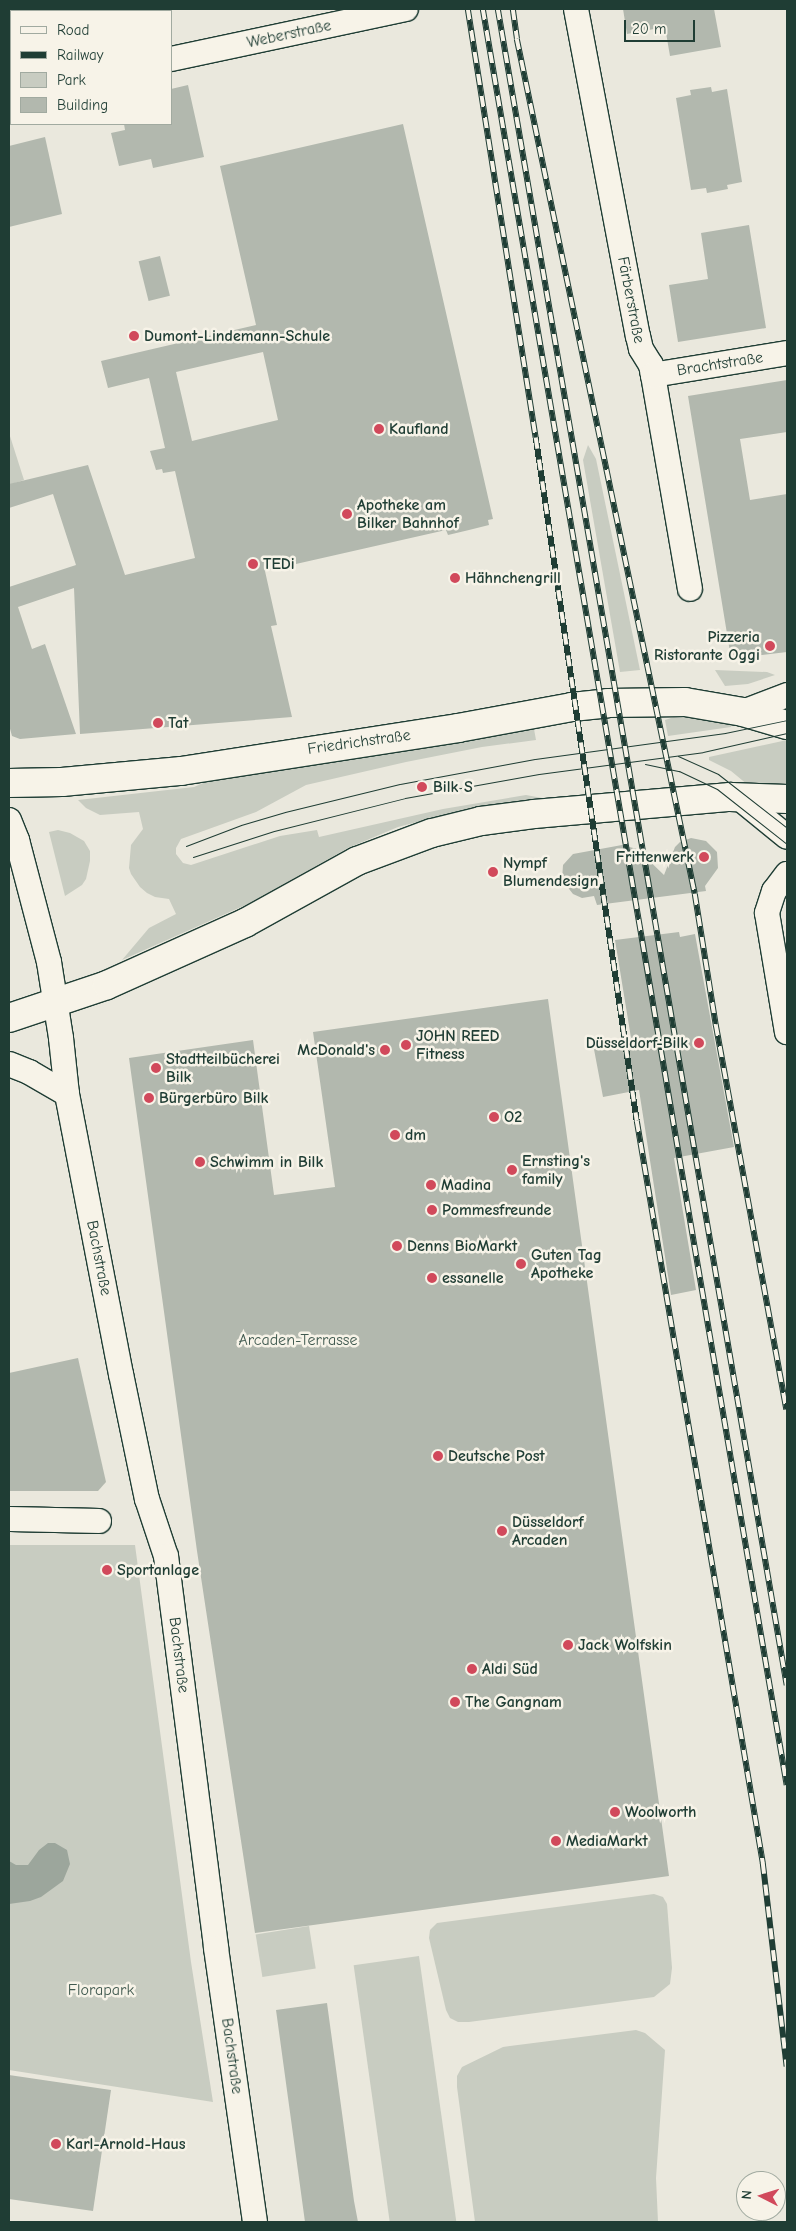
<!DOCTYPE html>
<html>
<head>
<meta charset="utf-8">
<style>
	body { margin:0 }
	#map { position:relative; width:796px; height:2231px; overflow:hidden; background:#eae8dd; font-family:"Comic Neue",sans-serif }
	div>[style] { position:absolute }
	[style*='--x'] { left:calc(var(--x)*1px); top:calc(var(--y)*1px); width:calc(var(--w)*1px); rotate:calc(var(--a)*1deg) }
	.green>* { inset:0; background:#c8ccc1; transform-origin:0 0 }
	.water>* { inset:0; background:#9ca69c }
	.building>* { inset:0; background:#b2b8ae; transform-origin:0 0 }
	.roads { filter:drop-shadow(1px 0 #1f3d34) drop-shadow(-1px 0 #1f3d34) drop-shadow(0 1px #1f3d34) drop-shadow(0 -1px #1f3d34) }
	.minor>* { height:24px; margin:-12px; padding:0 12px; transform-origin:12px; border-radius:12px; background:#f7f3e8 }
	.major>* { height:28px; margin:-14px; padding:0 14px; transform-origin:14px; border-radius:14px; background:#f7f3e8 }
	.tram>* { height:1px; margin:-0.5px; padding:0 0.5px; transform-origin:0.5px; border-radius:0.5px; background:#1f3d34 }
	.rail>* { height:5.5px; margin-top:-2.75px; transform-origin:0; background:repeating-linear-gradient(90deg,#f7f3e8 0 11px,#1f3d34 0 22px); box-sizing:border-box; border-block:1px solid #1f3d34 }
	.dots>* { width:14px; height:14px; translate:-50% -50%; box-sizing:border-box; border:2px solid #f7f3e8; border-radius:50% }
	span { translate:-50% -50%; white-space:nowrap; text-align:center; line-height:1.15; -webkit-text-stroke:5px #f7f3e8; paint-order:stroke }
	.street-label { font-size:16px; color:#1f3d34 }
	.poi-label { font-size:16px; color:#1f3d34; font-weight:700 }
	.left { translate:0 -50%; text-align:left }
	.right { translate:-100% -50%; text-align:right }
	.park-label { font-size:16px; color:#415a50 }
	.frame { position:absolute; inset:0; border:10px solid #1f3d34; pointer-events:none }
	.legend { position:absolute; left:10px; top:10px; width:162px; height:115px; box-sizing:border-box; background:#f7f3e8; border:1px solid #a1aaa0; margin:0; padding:6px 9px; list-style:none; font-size:15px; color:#1f3d34 }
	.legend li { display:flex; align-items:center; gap:10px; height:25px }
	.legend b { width:25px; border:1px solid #a1aaa0 }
	.north { position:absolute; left:736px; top:2171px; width:50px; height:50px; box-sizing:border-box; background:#f7f3e8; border:1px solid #a1aaa0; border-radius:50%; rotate:275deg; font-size:14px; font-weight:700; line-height:20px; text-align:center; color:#1f3d34 }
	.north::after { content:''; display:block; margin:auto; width:18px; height:22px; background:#d1495b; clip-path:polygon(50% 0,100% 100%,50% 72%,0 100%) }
	.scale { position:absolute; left:624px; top:20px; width:71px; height:22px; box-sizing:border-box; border:2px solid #1f3d34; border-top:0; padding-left:6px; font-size:15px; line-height:18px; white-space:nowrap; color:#1f3d34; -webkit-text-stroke:4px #f7f3e8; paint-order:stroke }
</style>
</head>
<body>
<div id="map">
	<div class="green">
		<i style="clip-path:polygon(9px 433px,24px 480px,9px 485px)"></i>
		<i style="clip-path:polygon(588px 445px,596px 459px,640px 670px,620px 672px,583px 460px)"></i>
		<i style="clip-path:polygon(715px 670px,767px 672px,775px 675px,748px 684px,725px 686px)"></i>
		<i style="clip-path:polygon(677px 716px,713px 719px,732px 723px,731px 727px,668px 736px,665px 720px)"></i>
		<i style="clip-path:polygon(531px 728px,534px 729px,536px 740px,482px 747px,406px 762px,306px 785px,256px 812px,181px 839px,176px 848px,176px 854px,183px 863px,191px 865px,280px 836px,317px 830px,319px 837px,443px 809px,526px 795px,542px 798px,470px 808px,398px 827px,348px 848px,250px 903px,122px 960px,149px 928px,176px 914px,169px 899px,155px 897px,147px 893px,140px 887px,131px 874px,129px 868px,131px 845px,143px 829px,139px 812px,100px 815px,86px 808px,78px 800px,194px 787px,217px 777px,484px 738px)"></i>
		<i style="clip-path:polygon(787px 740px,787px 787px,748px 785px,731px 771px,709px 760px,709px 757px)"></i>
		<i style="clip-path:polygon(58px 830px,70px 833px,84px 841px,90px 851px,90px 861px,86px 879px,82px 885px,65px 896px,49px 832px)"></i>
		<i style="clip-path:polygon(9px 1545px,135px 1545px,191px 1962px,213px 2102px,9px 2070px)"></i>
		<i style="clip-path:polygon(654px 1894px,663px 1897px,667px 1904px,672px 1968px,670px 1984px,654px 1997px,469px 2022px,458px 2022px,450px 2018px,446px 2010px,429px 1938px,430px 1930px,437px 1923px)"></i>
		<i style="left:309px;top:1926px;width:43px;height:54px;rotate:81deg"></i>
		<i style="left:419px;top:1956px;width:269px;height:66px;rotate:82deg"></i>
		<i style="clip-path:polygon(636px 2030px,645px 2033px,665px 2050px,656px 2178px,658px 2222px,475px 2222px,457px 2087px,457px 2076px,462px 2067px,503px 2047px)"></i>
	</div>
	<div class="water">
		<i style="clip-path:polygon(48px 1843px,55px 1843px,67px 1850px,70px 1864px,63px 1881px,41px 1897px,30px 1901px,9px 1904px,9px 1861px,16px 1865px,28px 1865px,39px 1850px)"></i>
	</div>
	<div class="building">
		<i style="clip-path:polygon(623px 9px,714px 9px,721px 47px,670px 56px,665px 27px,627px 34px)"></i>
		<i style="clip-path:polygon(188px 85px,204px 157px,153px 168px,151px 159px,119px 166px,111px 133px,125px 130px,124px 124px,171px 124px,171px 89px)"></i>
		<i style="clip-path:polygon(711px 87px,712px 92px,727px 89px,742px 182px,727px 185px,728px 189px,707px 193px,706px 188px,691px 190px,676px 98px,691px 95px,690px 90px)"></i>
		<i style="clip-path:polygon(evenodd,403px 124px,493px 519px,488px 520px,489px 525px,469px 530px,448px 535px,446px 530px,265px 571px,277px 625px,271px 626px,292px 717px,80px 734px,74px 588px,18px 607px,32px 649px,45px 644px,76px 734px,20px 739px,12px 736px,9px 725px,9px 587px,76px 565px,53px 494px,9px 508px,9px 484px,88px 465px,125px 575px,195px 558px,175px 471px,163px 473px,162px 469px,156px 470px,150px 451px,165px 448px,149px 378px,108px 388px,101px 361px,256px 325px,220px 166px,403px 124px,263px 352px,278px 420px,192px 441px,176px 372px,263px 352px)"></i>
		<i style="clip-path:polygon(45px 137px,62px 214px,9px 227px,9px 146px)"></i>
		<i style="clip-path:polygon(749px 225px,766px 328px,678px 342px,669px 285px,708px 279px,701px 233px)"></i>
		<i style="left:160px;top:256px;width:41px;height:22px;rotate:76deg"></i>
		<i style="clip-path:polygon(787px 380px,787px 432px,740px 439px,750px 500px,787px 494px,787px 652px,738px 658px,730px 652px,688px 396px)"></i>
		<i style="clip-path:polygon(691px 838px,706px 841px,717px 852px,718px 868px,705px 886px,706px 891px,597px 905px,594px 896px,582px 898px,573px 894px,562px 880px,563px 865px,573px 854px,622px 845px,637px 849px,664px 875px,675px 847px,680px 842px)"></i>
		<i style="clip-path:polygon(679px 932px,680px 937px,695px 934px,734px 1147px,674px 1158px,696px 1290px,671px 1295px,639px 1090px,603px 1097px,593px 1044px,631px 1038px,615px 940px)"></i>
		<i style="clip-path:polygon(548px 999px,669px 1876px,255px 1933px,197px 1551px,129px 1058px,253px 1040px,274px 1195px,335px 1187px,313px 1032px)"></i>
		<i style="clip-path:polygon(78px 1358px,106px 1482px,98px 1491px,9px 1491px,9px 1373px)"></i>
		<i style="clip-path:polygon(327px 2003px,354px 2201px,358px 2222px,305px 2222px,276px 2010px)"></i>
		<i style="clip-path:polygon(9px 2075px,111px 2090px,93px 2211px,9px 2199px)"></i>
	</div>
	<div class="roads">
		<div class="minor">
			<i style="--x:576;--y:9;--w:333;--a:79.3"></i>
			<i style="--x:638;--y:336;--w:13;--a:77"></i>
			<i style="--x:641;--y:349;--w:19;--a:58"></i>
			<i style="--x:651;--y:365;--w:10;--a:79"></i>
			<i style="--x:653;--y:375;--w:217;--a:80.2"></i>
			<i style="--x:171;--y:59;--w:240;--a:-12"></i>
			<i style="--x:9;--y:93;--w:2;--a:-27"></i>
			<i style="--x:653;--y:375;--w:136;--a:-9.3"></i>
			<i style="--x:743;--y:712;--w:47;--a:-21.1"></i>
			<i style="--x:738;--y:797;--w:63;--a:39.2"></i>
			<i style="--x:9;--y:820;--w:22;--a:68"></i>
			<i style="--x:17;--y:840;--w:126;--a:75.3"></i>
			<i style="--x:49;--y:962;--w:77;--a:81"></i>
			<i style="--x:61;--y:1038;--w:56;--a:83.9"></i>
			<i style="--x:67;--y:1094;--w:285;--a:79.1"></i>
			<i style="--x:121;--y:1374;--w:128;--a:78.3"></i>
			<i style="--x:147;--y:1499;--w:60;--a:71.6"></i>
			<i style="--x:166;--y:1556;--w:395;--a:82.7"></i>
			<i style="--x:216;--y:1948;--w:277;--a:81.9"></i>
			<i style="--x:787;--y:874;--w:21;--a:127"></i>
			<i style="--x:774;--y:891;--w:23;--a:108"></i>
			<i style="--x:767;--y:913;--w:121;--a:80.5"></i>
			<i style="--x:9;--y:1064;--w:22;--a:22"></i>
			<i style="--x:29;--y:1072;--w:44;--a:30.1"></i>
			<i style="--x:9;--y:1519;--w:90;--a:1.3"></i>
		</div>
		<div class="major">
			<i style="--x:9;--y:783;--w:53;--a:-1.1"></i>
			<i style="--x:62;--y:782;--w:120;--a:-5.3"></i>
			<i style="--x:181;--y:771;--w:280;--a:-8.8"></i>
			<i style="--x:458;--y:728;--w:116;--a:-10.4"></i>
			<i style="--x:572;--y:707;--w:36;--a:-6"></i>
			<i style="--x:608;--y:703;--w:77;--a:-0.7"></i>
			<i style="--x:685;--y:702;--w:59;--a:9.8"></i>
			<i style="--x:743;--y:712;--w:46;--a:16.5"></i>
			<i style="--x:9;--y:1018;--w:103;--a:-18.6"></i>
			<i style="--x:107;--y:985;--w:151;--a:-24.2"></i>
			<i style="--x:245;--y:923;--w:128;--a:-29"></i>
			<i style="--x:357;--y:861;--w:80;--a:-20.5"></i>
			<i style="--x:432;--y:833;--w:50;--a:-13.8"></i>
			<i style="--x:481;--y:821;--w:53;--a:-7.5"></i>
			<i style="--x:534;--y:814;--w:197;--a:-5"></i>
			<i style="--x:730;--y:797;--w:57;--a:2"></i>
		</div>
	</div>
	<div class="tram">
		<i style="--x:678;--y:756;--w:44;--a:24.2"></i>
		<i style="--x:718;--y:774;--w:88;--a:38"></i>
		<i style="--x:645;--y:764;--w:35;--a:12"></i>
		<i style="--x:679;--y:771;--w:42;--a:25.3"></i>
		<i style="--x:717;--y:789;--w:89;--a:38.2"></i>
		<i style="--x:186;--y:846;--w:59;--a:-20.9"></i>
		<i style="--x:241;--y:825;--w:46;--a:-16.5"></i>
		<i style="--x:285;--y:812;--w:118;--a:-13.7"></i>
		<i style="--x:400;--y:784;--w:137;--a:-10.5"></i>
		<i style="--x:535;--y:759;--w:192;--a:-7.8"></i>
		<i style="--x:725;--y:733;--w:63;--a:-11.8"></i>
		<i style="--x:193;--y:857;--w:85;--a:-17.8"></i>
		<i style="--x:274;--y:831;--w:135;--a:-14.1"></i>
		<i style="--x:405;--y:798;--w:136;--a:-10.2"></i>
		<i style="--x:539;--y:774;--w:165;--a:-7.6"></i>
		<i style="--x:703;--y:752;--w:86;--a:-12.7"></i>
	</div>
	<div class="rail">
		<i style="--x:468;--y:9;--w:434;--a:81"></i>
		<i style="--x:536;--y:438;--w:690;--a:81.59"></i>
		<i style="--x:637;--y:1121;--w:753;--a:80.36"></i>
		<i style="--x:763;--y:1863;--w:205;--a:83.3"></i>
		<i style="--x:483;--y:9;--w:1802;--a:80.29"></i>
		<i style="--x:498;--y:9;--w:1701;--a:80.22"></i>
		<i style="--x:513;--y:9;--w:30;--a:82"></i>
		<i style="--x:517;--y:39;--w:873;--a:78.24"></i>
		<i style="--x:695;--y:894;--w:133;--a:80.9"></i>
		<i style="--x:716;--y:1025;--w:391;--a:79.6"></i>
	</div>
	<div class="dots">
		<i style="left:134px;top:336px;background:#d1495b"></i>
		<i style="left:379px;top:429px;background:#d1495b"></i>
		<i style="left:347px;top:514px;background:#d1495b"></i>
		<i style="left:253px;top:564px;background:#d1495b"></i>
		<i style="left:455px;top:578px;background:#d1495b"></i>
		<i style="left:770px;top:646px;background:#d1495b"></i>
		<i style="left:158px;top:723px;background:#d1495b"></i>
		<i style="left:422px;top:787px;background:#d1495b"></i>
		<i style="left:704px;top:857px;background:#d1495b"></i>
		<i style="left:493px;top:872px;background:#d1495b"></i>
		<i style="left:699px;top:1043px;background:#d1495b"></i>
		<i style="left:406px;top:1045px;background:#d1495b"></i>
		<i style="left:385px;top:1050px;background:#d1495b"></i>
		<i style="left:156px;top:1068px;background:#d1495b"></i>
		<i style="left:149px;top:1098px;background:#d1495b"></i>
		<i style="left:494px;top:1117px;background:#d1495b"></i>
		<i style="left:395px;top:1135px;background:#d1495b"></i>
		<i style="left:200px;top:1162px;background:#d1495b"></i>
		<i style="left:512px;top:1170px;background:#d1495b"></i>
		<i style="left:431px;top:1185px;background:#d1495b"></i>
		<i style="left:432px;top:1210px;background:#d1495b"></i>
		<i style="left:397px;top:1246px;background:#d1495b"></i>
		<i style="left:521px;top:1264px;background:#d1495b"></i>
		<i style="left:432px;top:1278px;background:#d1495b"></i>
		<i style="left:438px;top:1456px;background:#d1495b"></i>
		<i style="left:502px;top:1531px;background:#d1495b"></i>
		<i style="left:107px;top:1570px;background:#d1495b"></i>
		<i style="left:568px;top:1645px;background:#d1495b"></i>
		<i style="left:472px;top:1669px;background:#d1495b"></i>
		<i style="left:455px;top:1702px;background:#d1495b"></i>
		<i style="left:615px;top:1812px;background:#d1495b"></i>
		<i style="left:556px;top:1841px;background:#d1495b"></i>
		<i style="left:56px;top:2144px;background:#d1495b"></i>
	</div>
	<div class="street-label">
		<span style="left:289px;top:34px;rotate:-12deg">Weberstraße</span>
		<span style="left:631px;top:300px;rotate:79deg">Färberstraße</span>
		<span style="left:720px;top:364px;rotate:-9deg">Brachtstraße</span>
		<span style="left:359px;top:742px;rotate:-8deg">Friedrichstraße</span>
		<span style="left:99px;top:1258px;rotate:79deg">Bachstraße</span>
		<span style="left:179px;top:1655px;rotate:83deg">Bachstraße</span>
		<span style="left:232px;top:2056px;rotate:82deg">Bachstraße</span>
	</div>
	<div class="poi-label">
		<span class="left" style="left:144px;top:336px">Dumont-Lindemann-Schule</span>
		<span class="left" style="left:389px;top:429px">Kaufland</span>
		<span class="left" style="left:357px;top:514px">Apotheke am<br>Bilker Bahnhof</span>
		<span class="left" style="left:263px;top:564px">TEDi</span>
		<span class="left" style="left:465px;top:578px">Hähnchengrill</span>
		<span class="right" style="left:760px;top:646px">Pizzeria<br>Ristorante Oggi</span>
		<span class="left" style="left:168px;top:723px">Tat</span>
		<span class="left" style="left:433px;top:787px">Bilk S</span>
		<span class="right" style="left:694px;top:857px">Frittenwerk</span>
		<span class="left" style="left:503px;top:872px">Nympf<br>Blumendesign</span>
		<span class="left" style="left:416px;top:1045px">JOHN REED<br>Fitness</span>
		<span class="right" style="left:688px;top:1043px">Düsseldorf-Bilk</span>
		<span class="right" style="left:375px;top:1050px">McDonald's</span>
		<span class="left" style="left:166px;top:1068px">Stadtteilbücherei<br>Bilk</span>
		<span class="left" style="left:159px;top:1098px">Bürgerbüro Bilk</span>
		<span class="left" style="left:504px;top:1117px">O2</span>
		<span class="left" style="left:405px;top:1135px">dm</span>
		<span class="left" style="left:522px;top:1170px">Ernsting's<br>family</span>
		<span class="left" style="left:210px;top:1162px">Schwimm in Bilk</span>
		<span class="left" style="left:441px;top:1185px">Madina</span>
		<span class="left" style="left:442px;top:1210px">Pommesfreunde</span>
		<span class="left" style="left:407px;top:1246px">Denns BioMarkt</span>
		<span class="left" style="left:531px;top:1264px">Guten Tag<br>Apotheke</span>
		<span class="left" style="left:442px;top:1278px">essanelle</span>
		<span class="left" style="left:448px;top:1456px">Deutsche Post</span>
		<span class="left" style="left:512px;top:1531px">Düsseldorf<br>Arcaden</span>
		<span class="left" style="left:117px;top:1570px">Sportanlage</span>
		<span class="left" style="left:578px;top:1645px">Jack Wolfskin</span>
		<span class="left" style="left:482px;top:1669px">Aldi Süd</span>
		<span class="left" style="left:465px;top:1702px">The Gangnam</span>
		<span class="left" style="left:625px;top:1812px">Woolworth</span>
		<span class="left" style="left:566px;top:1841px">MediaMarkt</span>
		<span class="left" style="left:66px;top:2144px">Karl-Arnold-Haus</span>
	</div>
	<div class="park-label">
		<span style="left:298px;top:1340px">Arcaden-Terrasse</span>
		<span style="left:101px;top:1990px">Florapark</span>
	</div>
	<div class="frame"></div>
	<ul class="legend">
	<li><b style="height:6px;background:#f7f3e8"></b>Road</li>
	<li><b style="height:6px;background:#1f3d34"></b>Railway</li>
	<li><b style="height:14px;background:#c8ccc1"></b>Park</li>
	<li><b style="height:14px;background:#b2b8ae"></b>Building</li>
	</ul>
	<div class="north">N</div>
	<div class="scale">20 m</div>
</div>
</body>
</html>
